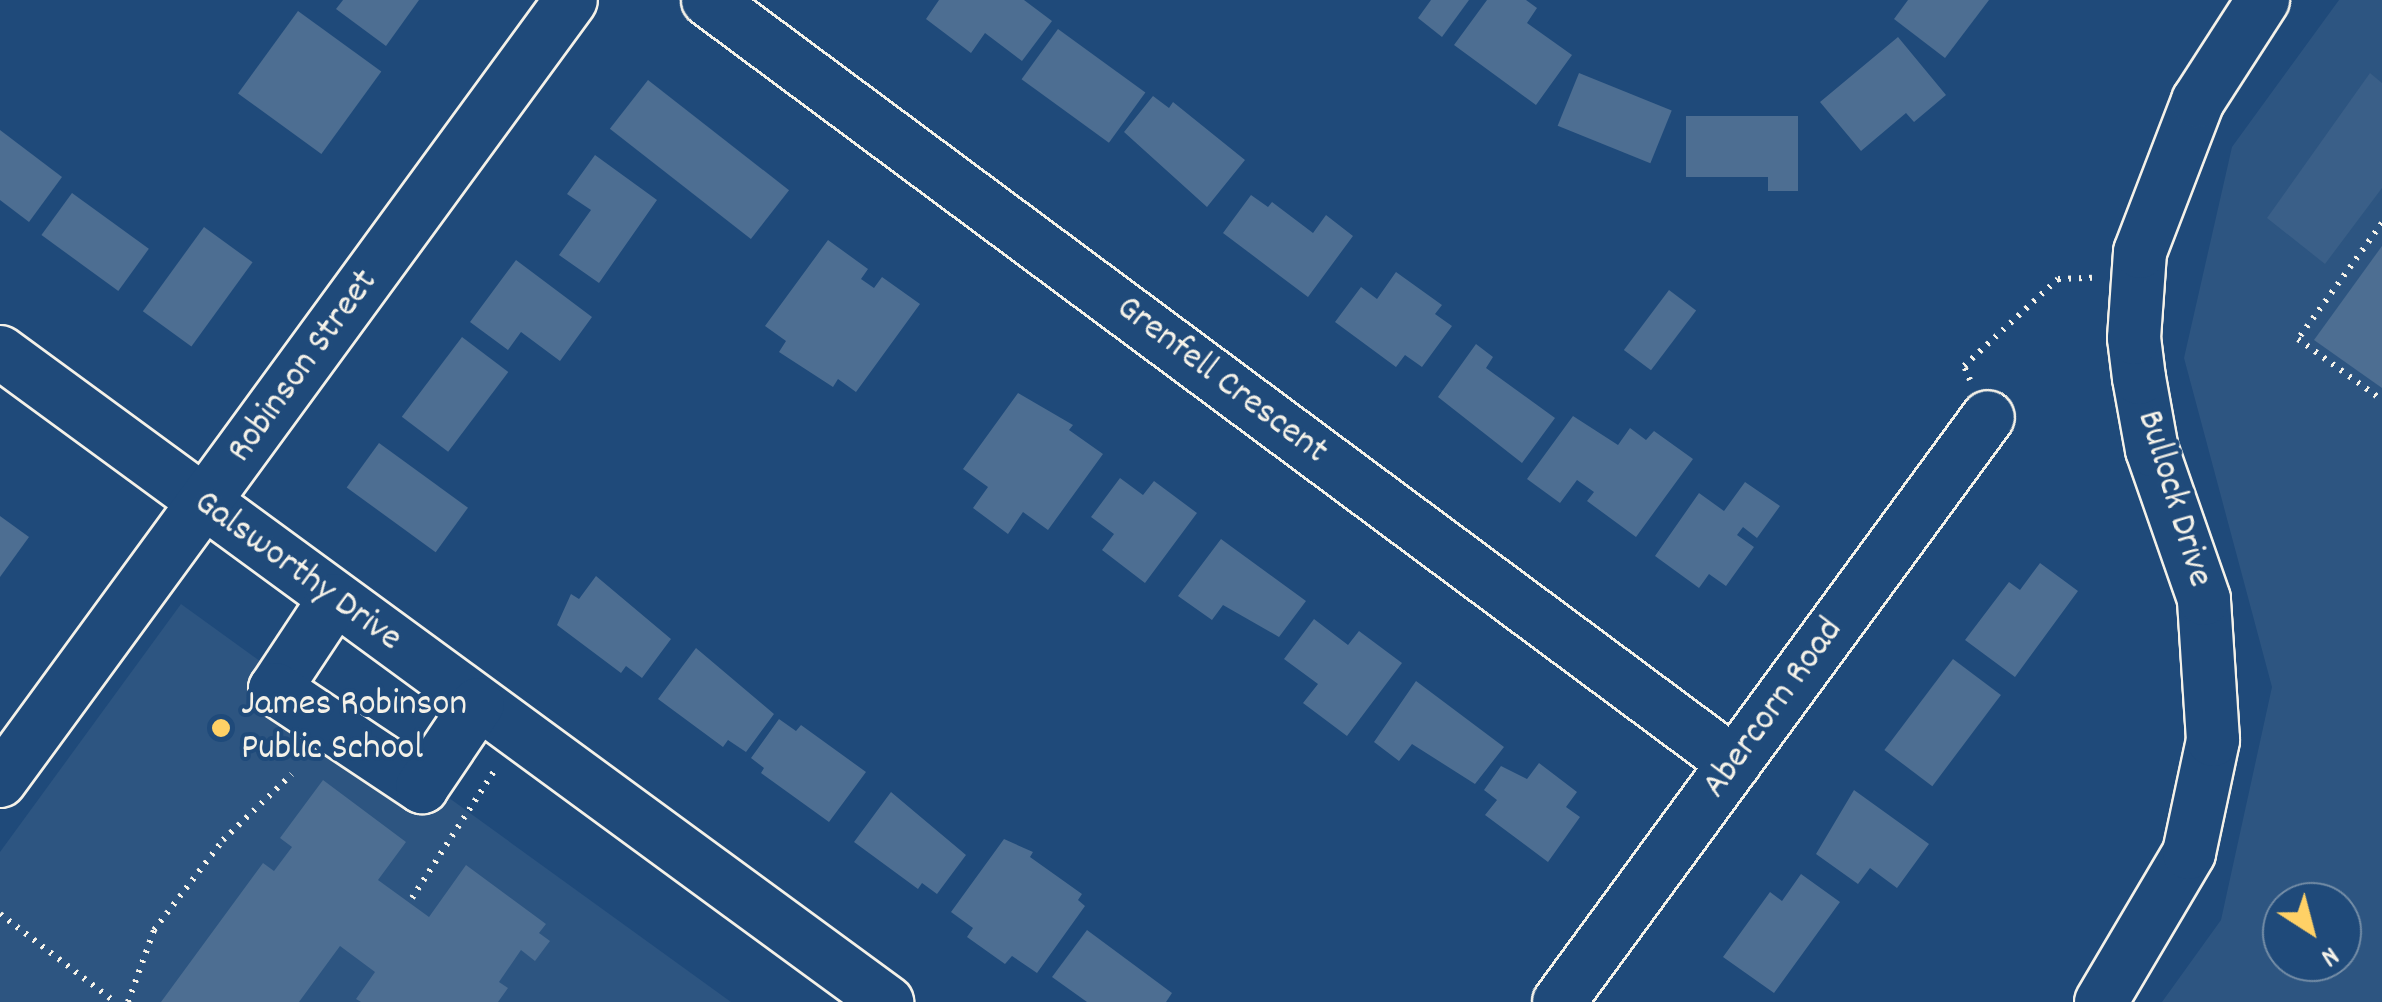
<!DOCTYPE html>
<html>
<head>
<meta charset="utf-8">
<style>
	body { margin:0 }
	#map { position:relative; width:2382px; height:1002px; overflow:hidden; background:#1f4a7a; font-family:Dekko,sans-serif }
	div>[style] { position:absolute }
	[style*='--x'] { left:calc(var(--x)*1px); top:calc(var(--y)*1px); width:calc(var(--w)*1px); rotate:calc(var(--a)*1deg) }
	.built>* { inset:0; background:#2d5581 }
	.green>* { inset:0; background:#3a5f88 }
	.building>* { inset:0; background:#4d6e92; transform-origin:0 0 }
	.path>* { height:6px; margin-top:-3px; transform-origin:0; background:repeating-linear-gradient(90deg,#f4f1e8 0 2.5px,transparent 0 10.5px) }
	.roads { filter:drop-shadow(2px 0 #f4f1e8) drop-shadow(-2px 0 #f4f1e8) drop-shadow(0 2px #f4f1e8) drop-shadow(0 -2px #f4f1e8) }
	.minor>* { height:52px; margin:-26px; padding:0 26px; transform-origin:26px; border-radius:26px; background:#1f4a7a }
	.dots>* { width:28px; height:28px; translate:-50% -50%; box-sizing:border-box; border:5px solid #1f4a7a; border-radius:50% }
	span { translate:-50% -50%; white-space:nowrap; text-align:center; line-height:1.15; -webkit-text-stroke:8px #1f4a7a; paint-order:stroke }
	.street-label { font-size:38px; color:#f4f1e8 }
	.poi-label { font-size:38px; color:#f4f1e8 }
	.left { translate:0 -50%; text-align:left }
	.north { position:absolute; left:2262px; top:882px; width:100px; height:100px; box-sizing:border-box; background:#1f4a7a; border:2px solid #748da6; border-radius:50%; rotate:144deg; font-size:28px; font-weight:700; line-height:40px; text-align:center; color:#f4f1e8 }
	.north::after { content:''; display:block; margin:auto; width:35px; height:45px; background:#ffd166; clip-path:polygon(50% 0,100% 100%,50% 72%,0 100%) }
</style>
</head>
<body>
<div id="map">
	<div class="built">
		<i style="clip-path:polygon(evenodd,2339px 0,2382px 0,2382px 1002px,2162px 1002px,2221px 920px,2272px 687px,2184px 358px,2232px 147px,2339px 0,2282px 902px,2342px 902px,2342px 962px,2282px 962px,2282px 902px)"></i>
		<i style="clip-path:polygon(181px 604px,731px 1002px,0 1002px,0 852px)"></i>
	</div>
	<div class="green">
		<i style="clip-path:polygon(2370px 73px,2382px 83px,2382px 188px,2325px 264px,2267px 218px)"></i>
	</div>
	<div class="building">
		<i style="clip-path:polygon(343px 0,419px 0,386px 46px,336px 9px)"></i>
		<i style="clip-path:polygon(939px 0,1024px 0,1052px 21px,1022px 61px,985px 33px,971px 53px,926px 19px)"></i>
		<i style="clip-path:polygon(1431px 0,1469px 0,1442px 37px,1418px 18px)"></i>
		<i style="clip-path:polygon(1487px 0,1526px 0,1537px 8px,1527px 23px,1572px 55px,1536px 105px,1454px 45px)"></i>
		<i style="clip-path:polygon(1908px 0,1989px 0,1945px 58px,1894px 19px)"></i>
		<i style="left:298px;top:11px;width:103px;height:102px;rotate:36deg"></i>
		<i style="left:1058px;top:29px;width:108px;height:62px;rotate:36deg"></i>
		<i style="clip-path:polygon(1898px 37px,1946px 95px,1914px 122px,1906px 113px,1861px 151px,1820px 102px)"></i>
		<i style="left:1579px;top:73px;width:100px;height:57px;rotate:22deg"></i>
		<i style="left:648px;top:80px;width:179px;height:62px;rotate:38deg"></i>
		<i style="clip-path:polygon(1153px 96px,1169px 108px,1173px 102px,1245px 160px,1207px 207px,1124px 132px)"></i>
		<i style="clip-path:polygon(1686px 116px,1798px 116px,1798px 191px,1768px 191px,1768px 177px,1686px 177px)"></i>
		<i style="clip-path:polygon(0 130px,62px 177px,29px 222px,0 200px)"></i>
		<i style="clip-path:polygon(595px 155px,657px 200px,599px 283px,559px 255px,591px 210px,567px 194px)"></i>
		<i style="left:72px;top:193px;width:95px;height:52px;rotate:36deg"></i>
		<i style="clip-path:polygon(1251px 195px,1268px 207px,1272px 202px,1313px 233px,1326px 215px,1353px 236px,1308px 297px,1223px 233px)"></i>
		<i style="left:204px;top:227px;width:60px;height:104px;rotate:36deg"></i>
		<i style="clip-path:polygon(828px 240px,868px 269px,861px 279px,874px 288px,882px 277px,920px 304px,856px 392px,838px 379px,833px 387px,779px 352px,786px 341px,765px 326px)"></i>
		<i style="clip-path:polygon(2382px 246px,2382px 388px,2314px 340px)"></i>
		<i style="clip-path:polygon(516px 260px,592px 317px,560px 361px,521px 332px,508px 350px,470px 322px)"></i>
		<i style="clip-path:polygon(1396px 272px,1442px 305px,1435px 314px,1452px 326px,1422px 367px,1405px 355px,1396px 367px,1335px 322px,1361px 287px,1377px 299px)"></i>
		<i style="left:1669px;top:290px;width:34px;height:75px;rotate:37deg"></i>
		<i style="left:462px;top:337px;width:58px;height:100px;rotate:37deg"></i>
		<i style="clip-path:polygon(1476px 344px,1493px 357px,1486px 368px,1555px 418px,1522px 463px,1438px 397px)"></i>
		<i style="clip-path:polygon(1018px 393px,1073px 425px,1069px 430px,1103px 454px,1048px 530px,1023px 512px,1008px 534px,973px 508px,988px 487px,963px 469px)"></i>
		<i style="clip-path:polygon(1573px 416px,1618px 445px,1630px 428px,1646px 440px,1654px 431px,1693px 459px,1636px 537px,1587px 501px,1594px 492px,1577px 480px,1560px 503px,1527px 479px)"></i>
		<i style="left:379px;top:443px;width:110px;height:55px;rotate:36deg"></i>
		<i style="clip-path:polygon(1120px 478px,1143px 495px,1154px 481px,1197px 513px,1145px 583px,1102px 550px,1114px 534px,1091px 517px)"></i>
		<i style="clip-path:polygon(1745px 482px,1780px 506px,1757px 538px,1743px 527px,1737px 535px,1754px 547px,1726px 586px,1709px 574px,1699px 588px,1655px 556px,1699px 493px,1724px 511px)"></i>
		<i style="clip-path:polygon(0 516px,29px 537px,0 577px)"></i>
		<i style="clip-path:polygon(1221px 539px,1306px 601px,1279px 637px,1223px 605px,1212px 620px,1178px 596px)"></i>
		<i style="clip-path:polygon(2040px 563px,2078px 591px,2015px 677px,1965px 640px,2009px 582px,2020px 590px)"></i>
		<i style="clip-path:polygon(596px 576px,671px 639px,642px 678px,626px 666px,621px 673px,557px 625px,571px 594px,579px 599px)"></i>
		<i style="clip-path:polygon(1314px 619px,1348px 645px,1359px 631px,1402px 663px,1347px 736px,1303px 703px,1318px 684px,1284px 659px)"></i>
		<i style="clip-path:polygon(696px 648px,774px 714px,746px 752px,728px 740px,723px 747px,658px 699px)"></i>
		<i style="left:1953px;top:659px;width:60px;height:114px;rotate:37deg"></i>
		<i style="clip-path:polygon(1416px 681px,1504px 747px,1475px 784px,1412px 744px,1399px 761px,1374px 742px)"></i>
		<i style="clip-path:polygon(779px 719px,796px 731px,801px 725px,866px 772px,829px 822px,761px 773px,764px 768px,751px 758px)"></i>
		<i style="clip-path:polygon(1539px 763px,1577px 792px,1566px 807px,1580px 817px,1548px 862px,1485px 815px,1497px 800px,1484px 790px,1501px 766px,1527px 779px)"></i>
		<i style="clip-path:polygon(323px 780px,406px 842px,378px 880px,429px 917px,466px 865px,546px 924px,539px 933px,550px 941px,535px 961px,521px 950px,499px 982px,508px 988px,498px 1002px,361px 1002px,356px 999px,375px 972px,340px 946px,299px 1002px,161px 1002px,263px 863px,274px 871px,292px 847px,280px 838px)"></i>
		<i style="clip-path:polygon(1854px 790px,1929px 844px,1897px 888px,1870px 868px,1858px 884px,1816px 854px)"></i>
		<i style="clip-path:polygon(891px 792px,966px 855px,937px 894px,922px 883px,918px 889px,854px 842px)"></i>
		<i style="clip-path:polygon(1004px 839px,1033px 852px,1030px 857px,1082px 894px,1078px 900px,1085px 906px,1037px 973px,1012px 956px,1005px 964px,967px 937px,973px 928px,951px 912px)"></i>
		<i style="clip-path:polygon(1801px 874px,1840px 902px,1774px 993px,1723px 957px,1770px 892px,1782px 901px)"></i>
		<i style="clip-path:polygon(1087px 930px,1172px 993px,1166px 1002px,1087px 1002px,1052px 977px)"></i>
	</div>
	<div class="path">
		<i style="--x:2382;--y:223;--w:143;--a:125.9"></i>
		<i style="--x:2298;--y:339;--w:104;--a:36"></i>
		<i style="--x:1970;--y:380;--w:15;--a:-113"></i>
		<i style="--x:1964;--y:366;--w:128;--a:-42.8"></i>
		<i style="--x:2058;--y:279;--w:34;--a:-2"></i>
		<i style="--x:412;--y:898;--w:155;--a:-57.1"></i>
		<i style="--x:0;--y:914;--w:145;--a:37.4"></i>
		<i style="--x:128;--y:1002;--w:77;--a:-70.1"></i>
		<i style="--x:154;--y:930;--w:113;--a:-52.5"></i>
		<i style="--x:223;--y:840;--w:95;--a:-43.7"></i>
	</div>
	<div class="roads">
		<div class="minor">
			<i style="--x:708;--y:0;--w:1279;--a:36.64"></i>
			<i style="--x:0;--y:352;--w:1100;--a:36.23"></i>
			<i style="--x:334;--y:600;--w:107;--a:123.5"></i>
			<i style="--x:275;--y:689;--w:177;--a:33.7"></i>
			<i style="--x:422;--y:787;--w:100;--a:-56"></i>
			<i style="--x:0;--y:781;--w:967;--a:-53.83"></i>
			<i style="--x:1559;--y:1002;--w:725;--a:-53.75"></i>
			<i style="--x:2101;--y:1002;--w:173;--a:-59.4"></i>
			<i style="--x:2189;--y:853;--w:116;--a:-78"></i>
			<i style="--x:2213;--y:740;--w:141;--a:-93.7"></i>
			<i style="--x:2204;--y:599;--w:158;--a:-109.2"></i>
			<i style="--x:2152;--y:450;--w:73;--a:-100.2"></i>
			<i style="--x:2139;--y:378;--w:40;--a:-97.1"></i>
			<i style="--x:2134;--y:338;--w:86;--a:-86"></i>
			<i style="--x:2140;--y:252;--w:162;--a:-69"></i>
			<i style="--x:2198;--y:101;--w:120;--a:-57.2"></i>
		</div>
	</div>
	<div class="dots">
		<i style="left:221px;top:728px;background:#ffd166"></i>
	</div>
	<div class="street-label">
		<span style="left:304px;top:367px;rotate:-54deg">Robinson Street</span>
		<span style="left:1221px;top:381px;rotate:37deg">Grenfell Crescent</span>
		<span style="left:2173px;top:499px;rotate:73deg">Bullock Drive</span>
		<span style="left:297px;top:572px;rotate:36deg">Galsworthy Drive</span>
		<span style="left:1774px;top:709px;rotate:-54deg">Abercorn Road</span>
	</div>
	<div class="poi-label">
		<span class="left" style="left:241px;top:728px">James Robinson<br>Public School</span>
	</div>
	<div class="north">N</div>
</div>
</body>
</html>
